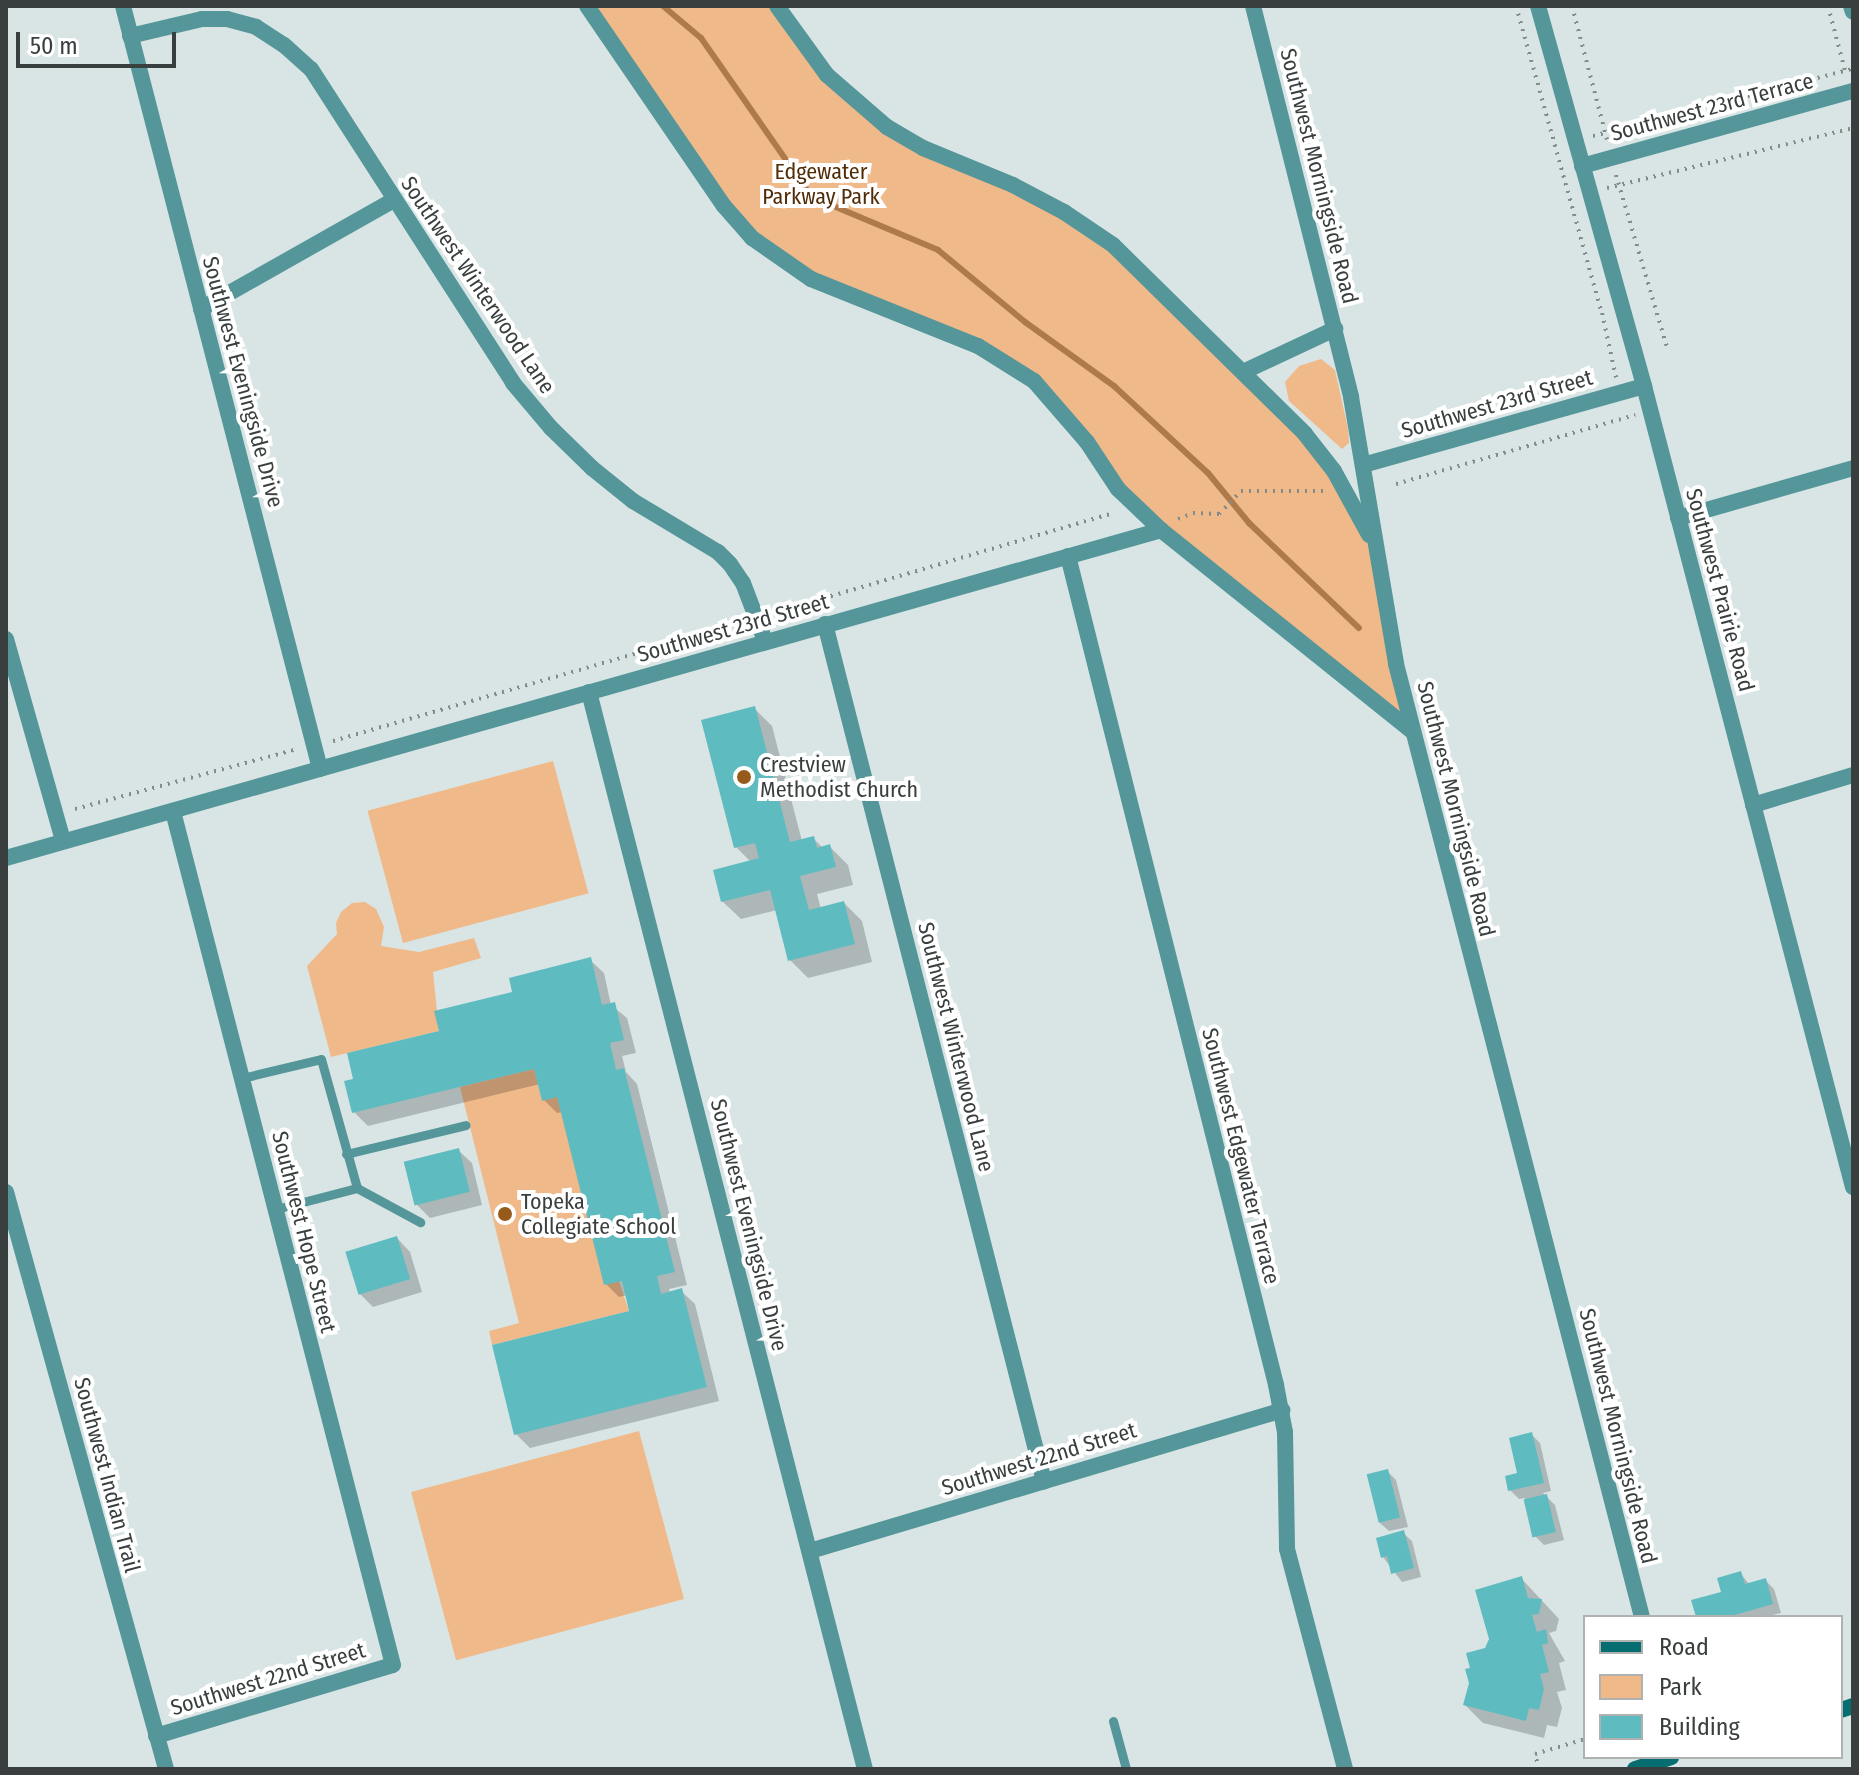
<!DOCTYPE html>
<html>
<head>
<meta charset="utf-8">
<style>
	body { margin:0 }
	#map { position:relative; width:1859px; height:1775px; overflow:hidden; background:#d9e5e5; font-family:"Fira Sans Condensed",sans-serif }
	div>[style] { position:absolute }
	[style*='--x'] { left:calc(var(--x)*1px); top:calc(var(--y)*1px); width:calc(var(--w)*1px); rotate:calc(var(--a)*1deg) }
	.green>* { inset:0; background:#f0b98a; transform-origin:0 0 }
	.shadow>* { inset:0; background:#0003 }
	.stream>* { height:6px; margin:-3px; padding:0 3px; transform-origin:3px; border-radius:3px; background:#ae7a4c }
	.building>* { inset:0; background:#5ebcc0; transform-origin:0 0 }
	.path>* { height:4px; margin-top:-2px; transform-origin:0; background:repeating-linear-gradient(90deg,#838b8b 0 2px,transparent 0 8px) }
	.service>* { height:9px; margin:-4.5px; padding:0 4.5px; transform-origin:4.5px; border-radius:4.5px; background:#549699 }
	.minor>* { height:16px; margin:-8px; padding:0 8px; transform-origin:8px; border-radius:8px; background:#549699 }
	.secondary>* { height:16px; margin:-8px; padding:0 8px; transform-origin:8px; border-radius:8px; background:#066d71 }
	.dots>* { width:22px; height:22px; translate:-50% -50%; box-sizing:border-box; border:4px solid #fff; border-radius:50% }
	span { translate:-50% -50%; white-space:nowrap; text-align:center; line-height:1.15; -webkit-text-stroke:8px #fff; paint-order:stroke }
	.street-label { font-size:22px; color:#393e3e }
	.park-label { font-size:22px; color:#512d07 }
	.poi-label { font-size:22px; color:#393e3e }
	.left { translate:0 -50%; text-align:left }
	.frame { position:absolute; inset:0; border:8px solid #393e3e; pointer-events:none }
	.legend { position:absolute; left:1583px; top:1615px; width:260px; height:144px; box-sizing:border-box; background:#fff; border:2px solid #b0b2b2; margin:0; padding:10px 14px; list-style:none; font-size:24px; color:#393e3e }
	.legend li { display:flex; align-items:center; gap:16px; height:40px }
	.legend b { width:40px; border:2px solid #b0b2b2 }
	.scale { position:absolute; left:16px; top:32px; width:160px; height:36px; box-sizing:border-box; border:4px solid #393e3e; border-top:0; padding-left:10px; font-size:24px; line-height:28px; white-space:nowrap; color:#393e3e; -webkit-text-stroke:6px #fff; paint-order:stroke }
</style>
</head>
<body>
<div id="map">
	<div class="green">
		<i style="clip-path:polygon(587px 6px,777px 6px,798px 39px,887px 127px,1013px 185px,1113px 245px,1305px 434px,1367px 533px,1413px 732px,1161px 530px,1007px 362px,830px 288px,752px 238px)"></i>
		<i style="clip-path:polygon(1321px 359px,1335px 370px,1348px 429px,1349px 443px,1342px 449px,1289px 401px,1285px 382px,1299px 366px)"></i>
		<i style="left:553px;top:761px;width:137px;height:192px;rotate:75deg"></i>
		<i style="clip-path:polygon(365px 902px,376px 909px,384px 927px,381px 946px,419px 952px,474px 938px,481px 958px,433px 972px,439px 1031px,331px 1057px,307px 966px,337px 934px,336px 923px,341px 912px,352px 903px)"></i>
		<i style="clip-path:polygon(534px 1069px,542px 1100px,557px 1097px,629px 1311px,492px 1345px,489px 1331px,519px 1323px,460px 1087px)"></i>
		<i style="left:639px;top:1431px;width:174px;height:236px;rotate:75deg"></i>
	</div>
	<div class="shadow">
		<i style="clip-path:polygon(754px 708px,772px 726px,802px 841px,813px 838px,823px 848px,830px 847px,848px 865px,853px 885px,817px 894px,821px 909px,844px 903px,862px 921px,872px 962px,808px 978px,790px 960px,777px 910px,741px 919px,722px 901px,751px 862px,736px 847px)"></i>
		<i style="clip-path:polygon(590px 960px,604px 973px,611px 1005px,627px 1018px,636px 1053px,622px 1056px,626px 1072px,637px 1084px,687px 1285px,669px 1289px,670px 1293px,681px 1291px,695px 1304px,719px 1401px,530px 1448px,516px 1434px,632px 1312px,628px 1295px,619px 1297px,606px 1284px,563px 1112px,557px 1113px,544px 1100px,540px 1084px,368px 1126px,354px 1112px,356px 1080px,515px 993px)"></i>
		<i style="clip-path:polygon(458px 1150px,472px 1163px,482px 1205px,430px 1218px,417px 1205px)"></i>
		<i style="clip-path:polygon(397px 1238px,410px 1252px,422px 1292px,373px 1307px,360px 1294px)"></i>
		<i style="clip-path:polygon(1531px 1434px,1540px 1443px,1551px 1491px,1543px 1493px,1555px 1505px,1564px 1540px,1544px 1545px,1535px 1536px,1525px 1498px,1519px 1499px,1510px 1490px,1519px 1475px)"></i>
		<i style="clip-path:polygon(1388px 1472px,1396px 1480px,1408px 1527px,1389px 1531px,1380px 1523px)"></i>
		<i style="clip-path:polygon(1403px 1533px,1412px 1541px,1421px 1577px,1402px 1582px,1383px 1557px)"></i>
		<i style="clip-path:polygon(1740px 1573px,1750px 1585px,1765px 1580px,1774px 1589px,1781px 1613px,1765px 1617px,1698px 1617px)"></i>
		<i style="clip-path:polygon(1521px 1578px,1559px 1619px,1556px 1631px,1549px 1633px,1565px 1661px,1559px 1663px,1566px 1690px,1557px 1692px,1562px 1708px,1557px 1727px,1547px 1725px,1544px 1738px,1483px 1723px,1465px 1705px,1486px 1650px)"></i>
	</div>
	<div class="stream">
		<i style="--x:663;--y:6;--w:50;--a:40.1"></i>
		<i style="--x:701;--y:38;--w:194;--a:55.1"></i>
		<i style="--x:812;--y:197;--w:137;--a:22.8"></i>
		<i style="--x:938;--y:250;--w:113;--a:39.6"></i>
		<i style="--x:1025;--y:322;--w:110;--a:35.7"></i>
		<i style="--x:1114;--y:386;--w:128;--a:42.8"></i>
		<i style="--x:1208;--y:473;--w:65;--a:50.6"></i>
		<i style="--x:1249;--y:523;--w:152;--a:43.7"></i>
	</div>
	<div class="building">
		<i style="clip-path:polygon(755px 706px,790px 842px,814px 836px,817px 848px,830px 844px,836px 867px,800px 876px,809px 910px,844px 901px,855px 944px,788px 961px,770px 890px,721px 902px,713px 870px,759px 858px,755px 843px,734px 848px,701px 720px)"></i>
		<i style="clip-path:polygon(591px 957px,602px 1005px,615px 1002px,624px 1040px,610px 1043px,616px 1070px,624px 1068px,675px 1272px,657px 1276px,661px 1294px,682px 1288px,707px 1387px,514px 1435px,492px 1345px,629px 1311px,622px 1281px,604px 1285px,557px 1097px,542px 1101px,534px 1069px,352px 1113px,344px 1081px,353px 1079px,347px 1053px,439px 1031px,434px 1011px,512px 992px,509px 978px)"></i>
		<i style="left:459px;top:1148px;width:45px;height:57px;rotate:76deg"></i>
		<i style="left:397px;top:1236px;width:45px;height:54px;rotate:73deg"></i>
		<i style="clip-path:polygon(1532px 1432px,1544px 1483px,1508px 1491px,1505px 1476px,1517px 1473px,1509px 1438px)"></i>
		<i style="left:1388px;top:1469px;width:50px;height:22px;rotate:76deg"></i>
		<i style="left:1547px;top:1494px;width:39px;height:24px;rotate:77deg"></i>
		<i style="clip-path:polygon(1404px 1530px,1414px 1568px,1391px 1574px,1387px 1556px,1381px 1558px,1376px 1538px)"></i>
		<i style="clip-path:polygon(1741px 1571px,1745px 1584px,1766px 1578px,1773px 1604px,1728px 1617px,1696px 1617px,1691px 1600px,1721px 1592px,1717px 1578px)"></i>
		<i style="clip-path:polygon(1522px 1576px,1528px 1598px,1542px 1599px,1539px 1614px,1532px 1615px,1537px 1632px,1546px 1629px,1548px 1643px,1542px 1645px,1549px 1672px,1540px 1674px,1544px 1689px,1539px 1710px,1529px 1708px,1526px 1721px,1463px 1705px,1469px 1683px,1465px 1669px,1470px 1668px,1466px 1653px,1485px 1648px,1489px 1639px,1475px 1590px)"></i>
	</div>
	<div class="path">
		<i style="--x:1516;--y:6;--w:319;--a:74.4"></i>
		<i style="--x:1602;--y:313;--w:66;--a:77.7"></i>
		<i style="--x:1572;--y:6;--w:138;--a:75.3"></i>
		<i style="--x:1828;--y:6;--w:70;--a:75.2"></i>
		<i style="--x:1593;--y:136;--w:268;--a:-14.5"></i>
		<i style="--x:1616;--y:175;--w:183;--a:73.5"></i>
		<i style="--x:1607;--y:188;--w:253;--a:-13.7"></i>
		<i style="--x:1396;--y:484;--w:249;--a:-16.1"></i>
		<i style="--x:1178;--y:519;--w:16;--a:-22"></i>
		<i style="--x:1193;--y:513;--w:26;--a:2"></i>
		<i style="--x:1219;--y:514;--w:32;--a:-46"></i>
		<i style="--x:1241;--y:491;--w:83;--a:0"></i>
		<i style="--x:777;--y:612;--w:347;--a:-16.4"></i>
		<i style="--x:333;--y:741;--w:426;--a:-16.1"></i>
		<i style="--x:75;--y:809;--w:230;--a:-15.1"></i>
		<i style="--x:1539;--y:1769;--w:16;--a:-105"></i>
		<i style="--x:1535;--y:1754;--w:52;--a:-16.7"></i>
	</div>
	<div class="service">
		<i style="--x:242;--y:1078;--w:81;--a:-13.5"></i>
		<i style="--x:321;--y:1059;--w:134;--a:74.4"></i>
		<i style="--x:346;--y:1154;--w:123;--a:-13.6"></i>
		<i style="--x:276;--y:1209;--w:84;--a:-14.5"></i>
		<i style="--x:357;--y:1188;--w:72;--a:28.4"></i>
		<i style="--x:1113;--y:1721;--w:50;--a:74.8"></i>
	</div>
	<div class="minor">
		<i style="--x:123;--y:6;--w:788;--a:75.52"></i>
		<i style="--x:587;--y:6;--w:242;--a:55.6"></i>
		<i style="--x:724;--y:206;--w:43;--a:48.8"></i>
		<i style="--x:752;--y:238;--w:72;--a:34.8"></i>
		<i style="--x:811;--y:279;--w:180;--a:21.9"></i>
		<i style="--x:978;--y:346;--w:66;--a:32"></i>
		<i style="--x:1034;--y:381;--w:81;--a:49"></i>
		<i style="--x:1087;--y:442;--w:56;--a:56.6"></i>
		<i style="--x:1118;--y:489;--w:59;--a:43.6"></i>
		<i style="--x:1161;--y:530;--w:323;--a:38.7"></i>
		<i style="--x:777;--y:6;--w:85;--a:54.1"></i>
		<i style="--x:827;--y:75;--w:79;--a:40.9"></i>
		<i style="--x:887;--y:127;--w:42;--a:30.3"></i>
		<i style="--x:923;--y:148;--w:97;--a:22.3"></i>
		<i style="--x:1013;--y:185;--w:58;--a:27.9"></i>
		<i style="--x:1064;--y:212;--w:59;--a:34"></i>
		<i style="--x:1113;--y:245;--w:269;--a:44.5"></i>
		<i style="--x:1305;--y:434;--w:47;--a:51.9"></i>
		<i style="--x:1334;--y:471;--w:73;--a:61.3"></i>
		<i style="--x:1253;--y:6;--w:403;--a:75.9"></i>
		<i style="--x:1351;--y:397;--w:271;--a:80.4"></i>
		<i style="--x:1396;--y:664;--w:984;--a:75.53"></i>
		<i style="--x:1538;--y:6;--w:395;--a:74.4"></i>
		<i style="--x:1644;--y:386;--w:828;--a:75.38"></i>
		<i style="--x:1851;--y:6;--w:6;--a:72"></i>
		<i style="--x:130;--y:36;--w:74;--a:-13.3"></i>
		<i style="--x:202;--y:19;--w:25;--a:0"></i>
		<i style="--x:227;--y:19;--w:30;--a:15"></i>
		<i style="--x:256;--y:27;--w:33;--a:33"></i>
		<i style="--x:284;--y:45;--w:36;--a:42"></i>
		<i style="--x:311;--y:69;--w:373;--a:57.2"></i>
		<i style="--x:513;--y:383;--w:59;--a:49.8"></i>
		<i style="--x:551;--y:428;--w:57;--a:44.3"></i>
		<i style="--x:592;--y:468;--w:53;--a:38.8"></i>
		<i style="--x:633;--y:501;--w:99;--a:31"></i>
		<i style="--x:718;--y:552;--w:17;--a:45"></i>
		<i style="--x:730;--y:564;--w:23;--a:56"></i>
		<i style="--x:743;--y:583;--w:62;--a:69.2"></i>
		<i style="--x:1582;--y:166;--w:281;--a:-15.5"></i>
		<i style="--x:201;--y:309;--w:222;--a:-29.5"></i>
		<i style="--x:1243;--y:372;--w:102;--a:-25.1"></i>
		<i style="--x:1363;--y:465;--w:292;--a:-15.7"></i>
		<i style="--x:1678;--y:518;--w:182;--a:-15.9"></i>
		<i style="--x:1068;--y:556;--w:855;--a:75.91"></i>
		<i style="--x:1276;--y:1385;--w:48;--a:79.2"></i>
		<i style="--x:1285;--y:1432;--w:117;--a:89"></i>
		<i style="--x:1287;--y:1549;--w:228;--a:75.2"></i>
		<i style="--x:825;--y:624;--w:885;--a:75.67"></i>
		<i style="--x:6;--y:639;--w:210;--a:74.2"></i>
		<i style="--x:589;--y:692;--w:1112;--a:75.63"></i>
		<i style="--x:1753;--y:805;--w:104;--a:-16.7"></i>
		<i style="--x:6;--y:858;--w:1201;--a:-15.85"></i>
		<i style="--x:6;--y:1192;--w:599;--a:74.5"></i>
		<i style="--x:810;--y:1551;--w:493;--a:-16.6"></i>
		<i style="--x:156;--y:1736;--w:247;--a:-16.7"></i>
		<i style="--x:393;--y:1665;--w:882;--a:-104.45"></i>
	</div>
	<div class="secondary">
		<i style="--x:1841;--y:1710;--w:13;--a:-18"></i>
		<i style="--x:1635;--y:1769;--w:38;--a:-18"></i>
	</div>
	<div class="dots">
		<i style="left:744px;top:777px;background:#965a1b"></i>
		<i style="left:505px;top:1214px;background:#965a1b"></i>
	</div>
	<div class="street-label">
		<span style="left:1712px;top:107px;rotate:-15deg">Southwest 23rd Terrace</span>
		<span style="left:1319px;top:176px;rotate:76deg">Southwest Morningside Road</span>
		<span style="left:478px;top:285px;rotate:56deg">Southwest Winterwood Lane</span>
		<span style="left:243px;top:382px;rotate:75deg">Southwest Eveningside Drive</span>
		<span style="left:1497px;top:404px;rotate:-16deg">Southwest 23rd Street</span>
		<span style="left:1720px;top:590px;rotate:75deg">Southwest Prairie Road</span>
		<span style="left:733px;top:628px;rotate:-16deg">Southwest 23rd Street</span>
		<span style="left:1456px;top:809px;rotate:76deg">Southwest Morningside Road</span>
		<span style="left:956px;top:1047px;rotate:76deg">Southwest Winterwood Lane</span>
		<span style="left:1241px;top:1156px;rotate:76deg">Southwest Edgewater Terrace</span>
		<span style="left:749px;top:1225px;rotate:76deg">Southwest Eveningside Drive</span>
		<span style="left:304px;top:1232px;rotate:76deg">Southwest Hope Street</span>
		<span style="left:1618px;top:1436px;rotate:76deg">Southwest Morningside Road</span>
		<span style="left:1039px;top:1459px;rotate:-17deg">Southwest 22nd Street</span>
		<span style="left:107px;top:1475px;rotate:75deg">Southwest Indian Trail</span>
		<span style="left:268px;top:1679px;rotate:-17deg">Southwest 22nd Street</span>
	</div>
	<div class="park-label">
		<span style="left:821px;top:184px">Edgewater<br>Parkway Park</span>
	</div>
	<div class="poi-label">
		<span class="left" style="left:760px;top:777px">Crestview<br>Methodist Church</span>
		<span class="left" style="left:521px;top:1214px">Topeka<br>Collegiate School</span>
	</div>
	<div class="frame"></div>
	<ul class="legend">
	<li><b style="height:10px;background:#066d71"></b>Road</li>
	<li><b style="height:22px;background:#f0b98a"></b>Park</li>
	<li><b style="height:22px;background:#5ebcc0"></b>Building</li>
	</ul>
	<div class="scale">50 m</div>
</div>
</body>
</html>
